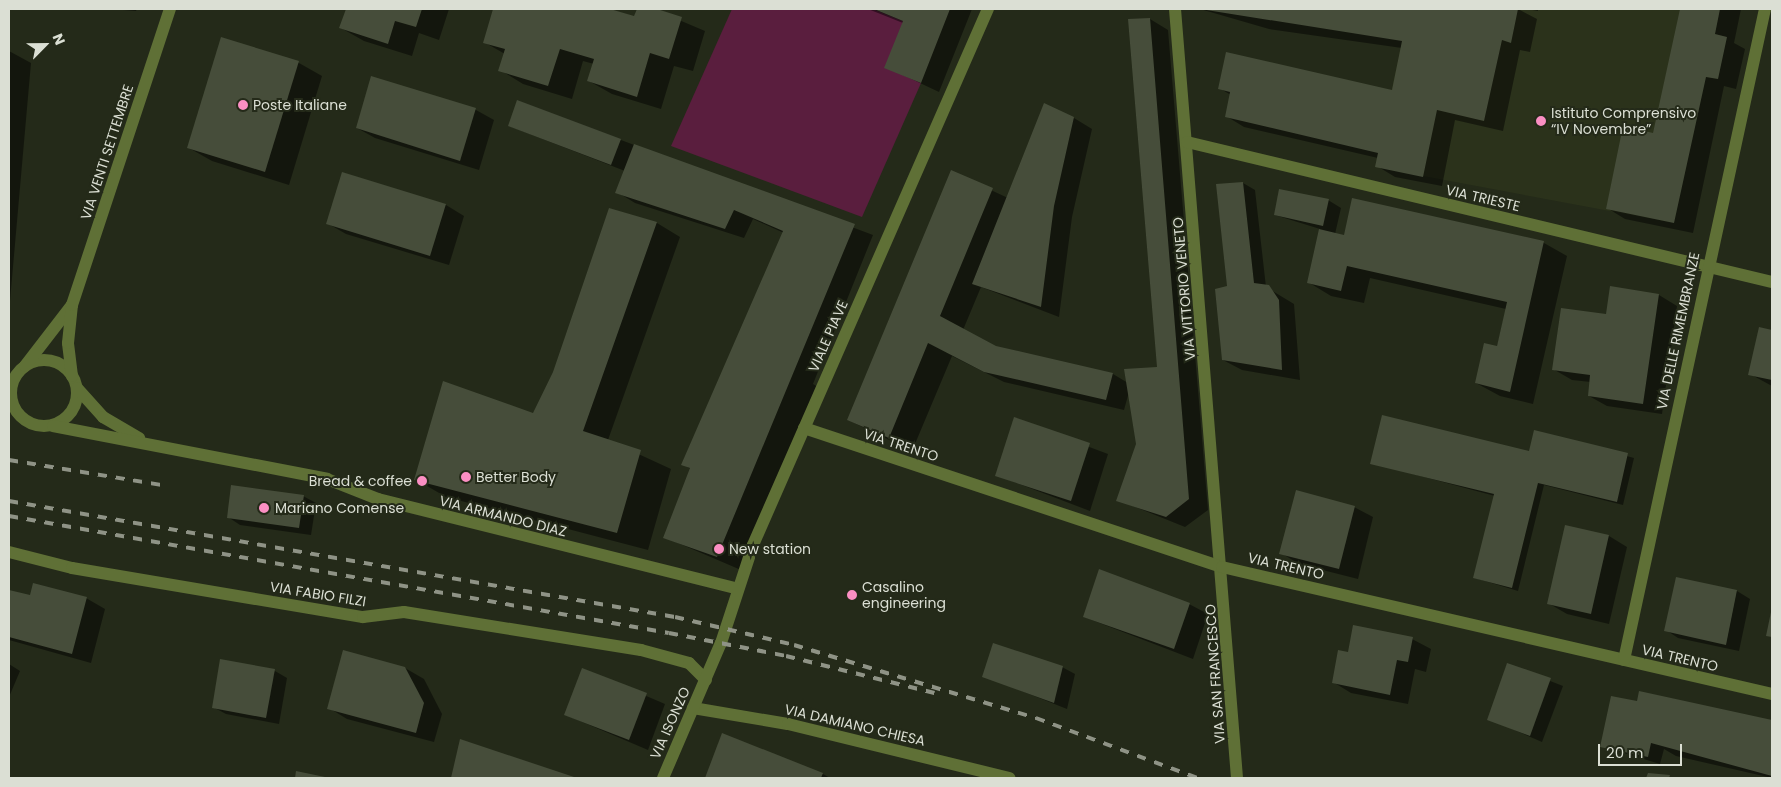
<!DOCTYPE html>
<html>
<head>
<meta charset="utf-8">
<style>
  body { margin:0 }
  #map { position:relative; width:1781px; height:787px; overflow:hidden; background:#242a19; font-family:Poppins,sans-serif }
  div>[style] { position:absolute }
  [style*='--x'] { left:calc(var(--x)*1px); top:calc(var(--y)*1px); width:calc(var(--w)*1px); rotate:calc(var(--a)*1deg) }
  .built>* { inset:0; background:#2b321b }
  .green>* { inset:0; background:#5a1e3e }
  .shadow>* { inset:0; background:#0007 }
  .building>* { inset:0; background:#464d3a }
  .minor>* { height:12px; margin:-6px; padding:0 6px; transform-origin:6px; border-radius:6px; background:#5f7036 }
  .minor>.ring { margin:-6px; padding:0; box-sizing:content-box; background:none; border:12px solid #5f7036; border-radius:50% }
  .rail>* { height:4px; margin-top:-2px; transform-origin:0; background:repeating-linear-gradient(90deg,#8f9386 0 9px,transparent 0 18px) }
  .dots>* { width:14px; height:14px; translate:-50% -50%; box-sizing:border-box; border:2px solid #242a19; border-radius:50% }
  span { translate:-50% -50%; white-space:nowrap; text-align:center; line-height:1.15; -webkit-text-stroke:4px #242a19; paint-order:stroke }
  .poi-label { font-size:14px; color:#dbdfd4 }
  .left { translate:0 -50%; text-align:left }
  .right { translate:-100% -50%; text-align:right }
  .street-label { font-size:14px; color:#dbdfd4 }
  .frame { position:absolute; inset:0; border:10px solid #dbdfd4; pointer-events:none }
  .north { position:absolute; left:20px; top:20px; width:50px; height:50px; -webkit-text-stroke:4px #242a19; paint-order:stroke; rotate:67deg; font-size:14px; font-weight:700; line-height:20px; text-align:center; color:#dbdfd4 }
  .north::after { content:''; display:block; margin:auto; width:18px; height:22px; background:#dbdfd4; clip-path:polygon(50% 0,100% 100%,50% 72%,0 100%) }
  .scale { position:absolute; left:1598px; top:744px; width:84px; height:22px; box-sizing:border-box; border:2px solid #dbdfd4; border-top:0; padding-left:6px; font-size:15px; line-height:18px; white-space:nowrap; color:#dbdfd4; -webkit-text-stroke:4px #242a19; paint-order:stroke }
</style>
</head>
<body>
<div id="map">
  <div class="built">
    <i style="clip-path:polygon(1409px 9px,1720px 9px,1715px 34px,1727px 37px,1718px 79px,1706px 77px,1674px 223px,1375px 167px)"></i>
  </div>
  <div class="green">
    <i style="clip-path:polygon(732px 9px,873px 9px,903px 21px,921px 83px,862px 217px,671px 146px)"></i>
  </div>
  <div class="shadow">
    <i style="clip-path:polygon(111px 9px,137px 9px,136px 11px)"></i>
    <i style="clip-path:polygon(347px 9px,449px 9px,439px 40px,419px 33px,412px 56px,364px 41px,341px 28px)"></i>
    <i style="clip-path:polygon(495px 9px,606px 9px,635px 18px,638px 9px,653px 9px,705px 31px,693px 71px,674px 66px,661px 109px,612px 94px,589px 81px,594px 64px,583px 61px,572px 99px,523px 84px,500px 70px,505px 54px,484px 42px)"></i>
    <i style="clip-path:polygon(868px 9px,972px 9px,939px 92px,886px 67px,903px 23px)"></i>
    <i style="clip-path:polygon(1200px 9px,1518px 9px,1537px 19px,1530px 52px,1520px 50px,1503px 131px,1455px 120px,1442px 186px,1395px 177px,1377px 166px,1378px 158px,1244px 127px,1226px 116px,1231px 95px,1219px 88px,1393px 91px,1402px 48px,1269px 29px)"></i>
    <i style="clip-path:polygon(1527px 9px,1538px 9px,1538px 11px)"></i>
    <i style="clip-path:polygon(1681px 9px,1741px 9px,1734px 43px,1745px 49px,1736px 89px,1724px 86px,1693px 233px,1625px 219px,1607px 208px,1654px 134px)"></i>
    <i style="clip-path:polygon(1150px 19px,1168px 30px,1208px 510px,1185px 527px,1118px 500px,1137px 444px,1129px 392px,1124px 410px,1004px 382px,952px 356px,912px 451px,848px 420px,952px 172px,1008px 198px,1074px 118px,1092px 129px,1072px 217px,1059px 317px,981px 287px,963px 330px,996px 347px,1113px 374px,1128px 383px,1159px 368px)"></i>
    <i style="clip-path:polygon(222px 39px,299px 63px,322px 76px,289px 185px,212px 161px,189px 148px)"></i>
    <i style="clip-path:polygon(9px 51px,31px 63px,9px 312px)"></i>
    <i style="clip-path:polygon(372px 78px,476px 110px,494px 120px,479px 170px,375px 138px,357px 128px)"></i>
    <i style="clip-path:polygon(509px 126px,621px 140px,873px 235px,813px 384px,818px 387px,741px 570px,664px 537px,691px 469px,682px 464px,784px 233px,753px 219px,744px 238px,635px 203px,617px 192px,625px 171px)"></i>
    <i style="clip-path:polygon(343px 173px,446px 205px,464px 216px,449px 265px,346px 234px,327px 223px)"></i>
    <i style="clip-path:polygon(1243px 183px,1255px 190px,1266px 287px,1294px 304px,1300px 380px,1242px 370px,1223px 360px)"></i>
    <i style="clip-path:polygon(1353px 199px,1544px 243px,1567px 256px,1533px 404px,1500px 396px,1476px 383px,1497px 347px,1506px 309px,1370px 278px,1364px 303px,1331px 296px,1308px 282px,1320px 229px,1275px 215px,1328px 200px,1341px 208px,1335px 234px,1345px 236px)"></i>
    <i style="clip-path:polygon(610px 209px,657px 223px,680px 237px,608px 440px,671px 469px,648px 550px,446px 497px,415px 479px,534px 414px,554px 372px)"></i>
    <i style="clip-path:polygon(1611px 288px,1659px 295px,1677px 306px,1662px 414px,1607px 406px,1589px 396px,1591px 382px,1572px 380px,1553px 369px,1607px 316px)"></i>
    <i style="clip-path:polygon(1760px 329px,1772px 331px,1772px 386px,1750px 374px)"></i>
    <i style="clip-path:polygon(1015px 419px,1108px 454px,1090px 511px,996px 475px)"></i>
    <i style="clip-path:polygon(1535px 431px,1634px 458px,1623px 505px,1544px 485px,1518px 591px,1475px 578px,1495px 496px,1372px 463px,1530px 452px)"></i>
    <i style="clip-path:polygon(303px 496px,316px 503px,311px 535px,240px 525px,228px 517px)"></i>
    <i style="clip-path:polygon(1354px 507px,1373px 517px,1358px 579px,1299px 564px,1281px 553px)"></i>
    <i style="clip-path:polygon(1566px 526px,1609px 536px,1627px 547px,1609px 624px,1567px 614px,1548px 603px)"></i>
    <i style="clip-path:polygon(1677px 578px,1737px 591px,1750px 599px,1739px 651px,1678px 638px,1666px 630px)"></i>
    <i style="clip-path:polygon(9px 591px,31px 597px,86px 598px,105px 609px,91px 663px,9px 640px)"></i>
    <i style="clip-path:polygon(1189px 604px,1208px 614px,1193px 659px,1084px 617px)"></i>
    <i style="clip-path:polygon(1412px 639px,1431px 649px,1426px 672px,1415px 669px,1408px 704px,1351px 693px,1333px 682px,1349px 654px)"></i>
    <i style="clip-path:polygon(9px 664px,20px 671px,9px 697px)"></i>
    <i style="clip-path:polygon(1507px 664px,1563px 686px,1542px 742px,1489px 719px)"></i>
    <i style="clip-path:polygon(1062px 667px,1075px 674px,1067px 709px,984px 676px)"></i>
    <i style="clip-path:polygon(405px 668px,424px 679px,442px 714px,434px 742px,347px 719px,329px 708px)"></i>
    <i style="clip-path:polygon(583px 669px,665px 704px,648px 750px,566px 715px)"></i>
    <i style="clip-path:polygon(275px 671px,287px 678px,279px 724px,226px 714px,213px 707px)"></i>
    <i style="clip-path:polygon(1661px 698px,1772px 722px,1772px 778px,1676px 756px,1664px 749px,1660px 764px,1601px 746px,1638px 703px)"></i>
    <i style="clip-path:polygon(722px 735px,823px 774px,830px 778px,706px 778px)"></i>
    <i style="clip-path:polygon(461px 740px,574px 778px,452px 778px)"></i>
  </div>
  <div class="building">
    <i style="clip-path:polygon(346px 9px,422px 9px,416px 27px,395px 21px,388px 44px,339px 28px)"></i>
    <i style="clip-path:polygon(493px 9px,610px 9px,634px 16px,637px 9px,657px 9px,682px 17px,669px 59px,650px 53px,637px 97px,587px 81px,594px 59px,560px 49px,548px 86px,498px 71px,505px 49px,483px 43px)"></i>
    <i style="clip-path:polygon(874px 9px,950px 9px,921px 83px,884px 68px,903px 21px)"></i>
    <i style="clip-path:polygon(1200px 9px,1518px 9px,1511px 43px,1502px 40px,1484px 121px,1437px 110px,1423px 177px,1375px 167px,1378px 153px,1225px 117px,1230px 92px,1218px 89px,1226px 52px,1392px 90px,1402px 41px)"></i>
    <i style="clip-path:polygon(1680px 9px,1720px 9px,1715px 34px,1727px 37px,1718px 79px,1706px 77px,1674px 223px,1606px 209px,1623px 126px,1653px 133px)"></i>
    <i style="clip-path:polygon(1150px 18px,1189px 499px,1166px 517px,1116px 501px,1136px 444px,1124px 369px,1157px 367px,1128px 19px)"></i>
    <i style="clip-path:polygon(221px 37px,299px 61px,265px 172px,187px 148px)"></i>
    <i style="clip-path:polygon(371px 76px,476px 108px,460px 161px,356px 128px)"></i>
    <i style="clip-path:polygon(517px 100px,621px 139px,611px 165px,508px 126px)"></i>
    <i style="clip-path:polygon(1044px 103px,1074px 117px,1054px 206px,1041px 307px,972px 284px)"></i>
    <i style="clip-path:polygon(634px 144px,855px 224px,717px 557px,663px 538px,690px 468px,681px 465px,783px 231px,734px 210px,725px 229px,615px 193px)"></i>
    <i style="clip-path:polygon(951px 170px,993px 188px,940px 316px,996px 346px,1113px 373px,1106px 400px,984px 372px,928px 343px,889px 438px,847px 420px)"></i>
    <i style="clip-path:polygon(342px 172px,446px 204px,430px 256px,326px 224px)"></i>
    <i style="clip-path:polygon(1243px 182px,1254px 283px,1269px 285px,1279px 300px,1282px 370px,1222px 360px,1215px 289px,1227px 286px,1216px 184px)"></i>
    <i style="clip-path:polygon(1279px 189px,1329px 199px,1323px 226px,1274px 215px)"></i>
    <i style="clip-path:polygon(1352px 198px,1544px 241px,1510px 392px,1475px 383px,1484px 343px,1497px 346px,1507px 302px,1347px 266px,1341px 291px,1307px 283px,1319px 229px,1344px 235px)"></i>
    <i style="clip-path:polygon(609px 208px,657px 222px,583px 431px,641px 450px,617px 533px,414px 480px,443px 381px,533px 413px,553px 372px)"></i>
    <i style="clip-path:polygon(1610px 286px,1659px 294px,1643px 404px,1588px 396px,1590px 375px,1552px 370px,1561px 308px,1606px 314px)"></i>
    <i style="clip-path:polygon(1759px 327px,1772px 330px,1772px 380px,1748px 375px)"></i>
    <i style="clip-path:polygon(1382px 415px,1529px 451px,1534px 430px,1628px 453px,1617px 502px,1538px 483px,1512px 588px,1473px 578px,1494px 494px,1370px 464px)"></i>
    <i style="clip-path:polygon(1014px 417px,1090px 443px,1071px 501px,995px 476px)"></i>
    <i style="clip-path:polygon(231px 485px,304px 495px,299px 528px,227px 518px)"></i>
    <i style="clip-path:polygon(1296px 490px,1355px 506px,1339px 569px,1279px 554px)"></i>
    <i style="clip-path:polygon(1565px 525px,1609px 535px,1591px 614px,1547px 604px)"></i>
    <i style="clip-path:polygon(1099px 569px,1190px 603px,1174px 649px,1083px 617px)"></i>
    <i style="clip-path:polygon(1676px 577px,1737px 590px,1726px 645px,1664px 631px)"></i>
    <i style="clip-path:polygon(33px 583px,87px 597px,72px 654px,9px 637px,9px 590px,30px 595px)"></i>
    <i style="clip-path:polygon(1771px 612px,1772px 612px,1772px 637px,1766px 636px)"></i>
    <i style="clip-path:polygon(1353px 625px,1413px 637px,1408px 662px,1397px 660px,1390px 695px,1332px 683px,1338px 650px,1348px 652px)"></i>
    <i style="clip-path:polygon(993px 643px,1063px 666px,1054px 703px,982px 677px)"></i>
    <i style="clip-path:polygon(343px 650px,405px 667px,424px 703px,416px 733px,327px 709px)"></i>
    <i style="clip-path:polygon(220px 659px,275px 669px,266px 718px,212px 708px)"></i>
    <i style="clip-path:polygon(1507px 663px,1551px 678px,1530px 736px,1487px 720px)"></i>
    <i style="clip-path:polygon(582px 668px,647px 693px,629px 740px,564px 715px)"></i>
    <i style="clip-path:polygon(1639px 691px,1772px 720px,1772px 776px,1651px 743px,1648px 757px,1600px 747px,1611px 696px,1637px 701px)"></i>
    <i style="clip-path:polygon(722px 733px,823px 773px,821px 778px,705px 778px)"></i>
    <i style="clip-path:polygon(460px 739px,577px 778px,451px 778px)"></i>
    <i style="clip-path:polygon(296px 771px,325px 777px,325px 778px,295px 778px)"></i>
    <i style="clip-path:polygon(1648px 773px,1670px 775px,1669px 778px,1646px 778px)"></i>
  </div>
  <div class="minor">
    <i style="--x:1175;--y:9;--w:771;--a:85.39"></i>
    <i style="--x:1187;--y:142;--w:602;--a:13.46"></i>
    <i class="ring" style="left:11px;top:360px;width:54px;height:54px"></i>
    <i style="--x:25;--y:366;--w:77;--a:-52.4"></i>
    <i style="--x:72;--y:376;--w:33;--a:-97"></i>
    <i style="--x:68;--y:343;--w:38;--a:-84"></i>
    <i style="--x:72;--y:305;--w:312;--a:-71.7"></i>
    <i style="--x:77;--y:388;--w:39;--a:48"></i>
    <i style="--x:103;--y:417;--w:42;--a:30.3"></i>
    <i style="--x:53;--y:426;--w:279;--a:10.9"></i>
    <i style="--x:327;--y:479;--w:55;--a:21.4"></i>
    <i style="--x:378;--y:499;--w:371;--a:14"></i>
    <i style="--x:804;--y:428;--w:441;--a:18.4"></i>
    <i style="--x:1222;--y:567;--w:564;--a:13"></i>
    <i style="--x:9;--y:552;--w:65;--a:14.3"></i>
    <i style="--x:72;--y:568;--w:295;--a:9.6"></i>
    <i style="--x:363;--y:617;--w:41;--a:-7"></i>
    <i style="--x:404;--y:612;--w:240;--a:9.1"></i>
    <i style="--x:641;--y:650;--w:50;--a:15.2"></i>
    <i style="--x:689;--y:663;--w:24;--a:45"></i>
    <i style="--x:1624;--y:660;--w:666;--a:-77.78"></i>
    <i style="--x:693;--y:708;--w:96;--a:9.6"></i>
    <i style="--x:788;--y:724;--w:228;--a:13.7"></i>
    <i style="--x:663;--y:778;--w:147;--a:-66.8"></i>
    <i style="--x:721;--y:643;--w:103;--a:-71.9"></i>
    <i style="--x:753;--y:545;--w:585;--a:-66.33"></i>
  </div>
  <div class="rail">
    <i style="--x:9;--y:460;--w:160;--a:9.3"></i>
    <i style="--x:9;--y:501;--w:676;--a:9.88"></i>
    <i style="--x:675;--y:617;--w:122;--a:13.2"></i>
    <i style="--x:794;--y:645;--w:253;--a:16.8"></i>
    <i style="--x:1036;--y:718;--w:172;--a:20.4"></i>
    <i style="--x:9;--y:516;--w:670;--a:10.05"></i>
    <i style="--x:669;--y:633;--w:119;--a:11.1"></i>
    <i style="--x:786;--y:656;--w:153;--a:14"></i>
  </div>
  <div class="dots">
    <i style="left:243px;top:105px;background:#fb8fc3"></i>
    <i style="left:1541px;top:121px;background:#fb8fc3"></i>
    <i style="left:466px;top:477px;background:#fb8fc3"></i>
    <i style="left:422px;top:481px;background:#fb8fc3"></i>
    <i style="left:264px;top:508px;background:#fb8fc3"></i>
    <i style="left:719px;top:549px;background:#fb8fc3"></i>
    <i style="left:852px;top:595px;background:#fb8fc3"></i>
  </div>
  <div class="poi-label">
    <span class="left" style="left:253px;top:105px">Poste Italiane</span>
    <span class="left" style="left:1551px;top:121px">Istituto Comprensivo<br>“IV Novembre”</span>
    <span class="left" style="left:476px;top:477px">Better Body</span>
    <span class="right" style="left:412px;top:481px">Bread &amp; coffee</span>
    <span class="left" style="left:275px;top:508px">Mariano Comense</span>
    <span class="left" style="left:729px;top:549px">New station</span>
    <span class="left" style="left:862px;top:595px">Casalino<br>engineering</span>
  </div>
  <div class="street-label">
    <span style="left:107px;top:152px;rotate:-72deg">VIA VENTI SETTEMBRE</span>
    <span style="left:1483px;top:198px;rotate:13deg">VIA TRIESTE</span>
    <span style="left:1184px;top:289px;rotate:-95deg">VIA VITTORIO VENETO</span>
    <span style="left:1678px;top:331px;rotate:-78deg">VIA DELLE RIMEMBRANZE</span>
    <span style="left:828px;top:336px;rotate:-66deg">VIALE PIAVE</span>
    <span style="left:901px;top:445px;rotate:18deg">VIA TRENTO</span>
    <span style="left:503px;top:516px;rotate:14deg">VIA ARMANDO DIAZ</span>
    <span style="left:1286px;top:566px;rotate:13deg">VIA TRENTO</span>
    <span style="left:318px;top:594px;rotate:9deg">VIA FABIO FILZI</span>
    <span style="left:1680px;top:658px;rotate:13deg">VIA TRENTO</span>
    <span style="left:1215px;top:674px;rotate:-94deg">VIA SAN FRANCESCO</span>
    <span style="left:670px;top:723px;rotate:-66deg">VIA ISONZO</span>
    <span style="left:855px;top:725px;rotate:13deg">VIA DAMIANO CHIESA</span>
  </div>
  <div class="frame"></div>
  <div class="north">N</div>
  <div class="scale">20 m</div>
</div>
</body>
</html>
